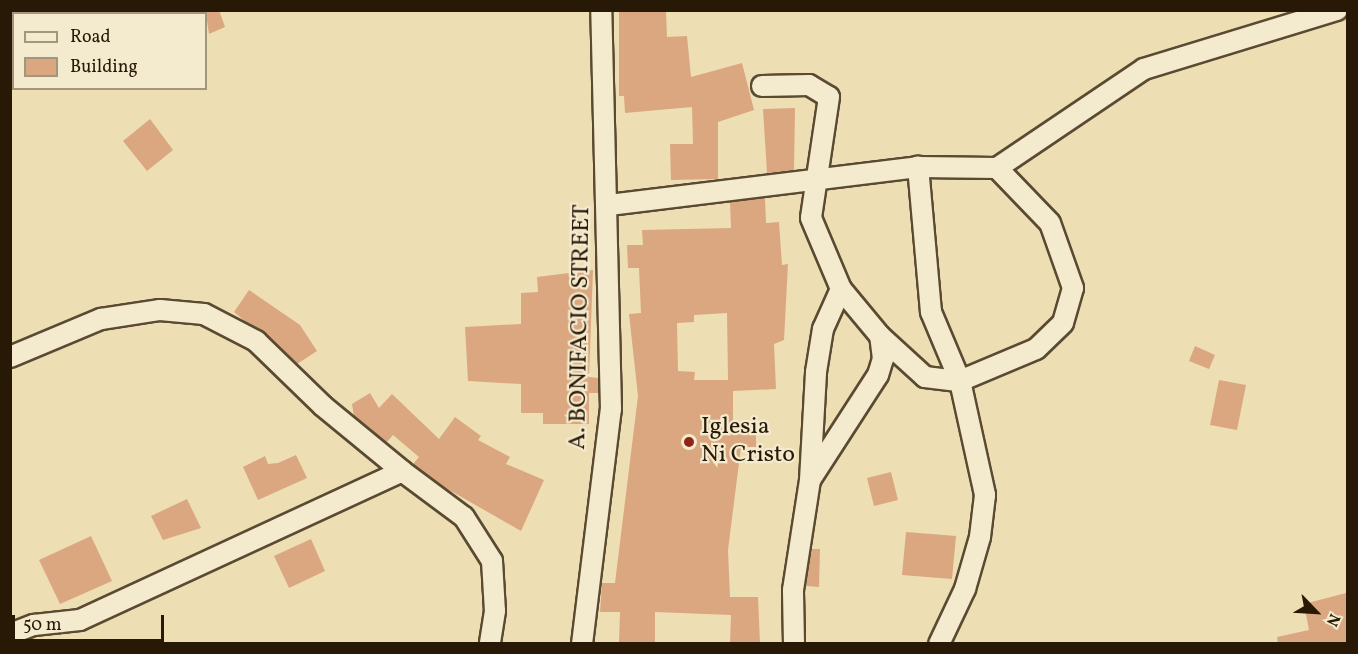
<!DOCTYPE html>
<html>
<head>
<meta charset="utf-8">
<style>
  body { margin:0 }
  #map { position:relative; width:1358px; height:654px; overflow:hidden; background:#eedeb4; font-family:Vollkorn,serif }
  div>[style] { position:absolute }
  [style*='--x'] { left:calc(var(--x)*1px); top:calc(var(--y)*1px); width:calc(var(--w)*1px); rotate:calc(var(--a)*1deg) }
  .building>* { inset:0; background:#daa780 }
  .roads { filter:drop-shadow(2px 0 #5a4a32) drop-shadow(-2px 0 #5a4a32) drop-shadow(0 2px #5a4a32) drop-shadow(0 -2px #5a4a32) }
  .minor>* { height:20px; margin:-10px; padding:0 10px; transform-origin:10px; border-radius:10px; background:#f4eace }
  .dots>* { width:16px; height:16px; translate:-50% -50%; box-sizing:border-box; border:3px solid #f4eace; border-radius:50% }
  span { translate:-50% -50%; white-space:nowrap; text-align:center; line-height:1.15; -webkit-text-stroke:4.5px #f4eace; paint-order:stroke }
  .street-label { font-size:24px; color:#281907 }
  .poi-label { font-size:24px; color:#281907 }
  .left { translate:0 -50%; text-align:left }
  .frame { position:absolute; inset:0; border:12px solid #281907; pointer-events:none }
  .legend { position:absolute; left:12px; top:12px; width:195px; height:78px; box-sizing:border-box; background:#f4eace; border:2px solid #a2967e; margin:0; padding:8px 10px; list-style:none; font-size:18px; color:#281907 }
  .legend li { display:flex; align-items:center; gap:12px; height:30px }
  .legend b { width:30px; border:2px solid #a2967e }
  .north { position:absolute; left:1286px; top:582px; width:60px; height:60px; -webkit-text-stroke:4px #f4eace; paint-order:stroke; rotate:115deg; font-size:16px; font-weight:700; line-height:24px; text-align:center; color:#281907 }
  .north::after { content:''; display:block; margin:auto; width:21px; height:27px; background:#281907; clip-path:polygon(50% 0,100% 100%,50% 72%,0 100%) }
  .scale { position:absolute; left:12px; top:615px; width:152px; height:27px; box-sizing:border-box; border:3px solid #281907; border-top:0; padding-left:8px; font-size:18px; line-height:21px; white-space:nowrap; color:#281907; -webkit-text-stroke:4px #f4eace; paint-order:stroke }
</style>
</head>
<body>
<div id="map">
  <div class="building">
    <i style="clip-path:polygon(200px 10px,219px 10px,225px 27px,209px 34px,206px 14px)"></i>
    <i style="clip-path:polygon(619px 10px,666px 10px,667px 37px,687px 36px,691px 77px,742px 63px,754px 110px,718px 122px,718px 179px,671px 180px,670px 144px,693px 144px,692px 107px,625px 113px,624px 96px,619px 96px)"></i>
    <i style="clip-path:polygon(795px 108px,794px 170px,767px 173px,763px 109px)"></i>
    <i style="clip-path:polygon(150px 119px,173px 150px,147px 171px,123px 141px)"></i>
    <i style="clip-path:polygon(evenodd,765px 198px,766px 223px,779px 222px,782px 265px,788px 264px,784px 340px,774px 344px,776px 389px,733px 391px,733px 422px,756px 422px,756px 447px,741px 447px,728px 550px,730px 597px,758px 597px,760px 644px,730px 644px,731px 615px,655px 612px,655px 643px,619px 642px,620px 612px,600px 612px,602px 583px,615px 583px,638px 396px,629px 314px,641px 313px,639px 268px,628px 268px,627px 245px,643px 245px,642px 230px,731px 228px,730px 202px,765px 198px,727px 313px,728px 380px,694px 380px,695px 372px,678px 371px,677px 323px,694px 322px,694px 315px,727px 313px)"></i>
    <i style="clip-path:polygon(593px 270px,589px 377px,598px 378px,599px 393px,589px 393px,589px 424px,543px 424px,543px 413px,521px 413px,521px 384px,468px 381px,465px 327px,521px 324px,521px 293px,538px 292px,537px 277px)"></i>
    <i style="clip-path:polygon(249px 290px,300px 325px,317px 351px,297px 364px,234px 312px)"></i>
    <i style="clip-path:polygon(1195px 346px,1215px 355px,1209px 369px,1189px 361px)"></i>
    <i style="clip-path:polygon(1219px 380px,1246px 385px,1237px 430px,1210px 425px)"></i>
    <i style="clip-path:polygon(370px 393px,379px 408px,392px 394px,439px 439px,455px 417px,481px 436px,478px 440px,510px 457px,506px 464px,544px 480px,521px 531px,444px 487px,413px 464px,419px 457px,393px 435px,386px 443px,354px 416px,352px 404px)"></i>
    <i style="clip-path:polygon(296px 455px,307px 478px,258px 500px,243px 467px,265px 456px,268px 464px,278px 463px)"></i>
    <i style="clip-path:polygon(891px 472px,898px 500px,874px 506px,867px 478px)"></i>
    <i style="clip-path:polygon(187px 499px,201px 528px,163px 540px,151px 516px)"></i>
    <i style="clip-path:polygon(906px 532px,956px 536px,952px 579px,902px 575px)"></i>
    <i style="clip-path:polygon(91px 536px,112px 581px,60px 604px,39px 560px)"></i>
    <i style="clip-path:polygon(311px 539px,325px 571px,289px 588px,274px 556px)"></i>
    <i style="clip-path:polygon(812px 549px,820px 549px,819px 587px,806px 586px)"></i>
    <i style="clip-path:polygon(1346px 593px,1347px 644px,1278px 644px,1277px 637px,1309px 630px,1304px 604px)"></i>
  </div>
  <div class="roads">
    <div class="minor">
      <i style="--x:762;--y:86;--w:47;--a:-1.2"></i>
      <i style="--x:809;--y:85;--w:23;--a:31"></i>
      <i style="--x:829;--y:97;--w:122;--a:98.5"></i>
      <i style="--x:811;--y:218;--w:77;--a:67.1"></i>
      <i style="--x:841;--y:289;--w:61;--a:50.3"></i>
      <i style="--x:880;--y:336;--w:61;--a:42.3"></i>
      <i style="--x:925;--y:377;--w:35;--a:7"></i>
      <i style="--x:960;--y:381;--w:75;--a:-112.8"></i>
      <i style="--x:931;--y:312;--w:146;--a:-95.1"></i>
      <i style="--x:997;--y:168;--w:177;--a:-34"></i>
      <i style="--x:1144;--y:69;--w:202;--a:-17"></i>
      <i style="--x:609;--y:205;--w:311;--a:-7"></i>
      <i style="--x:918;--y:167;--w:79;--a:0.7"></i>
      <i style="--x:997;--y:168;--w:76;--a:46.1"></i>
      <i style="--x:1050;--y:223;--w:69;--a:70.5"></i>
      <i style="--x:1073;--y:288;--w:36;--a:106"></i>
      <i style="--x:1063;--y:323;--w:37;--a:136"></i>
      <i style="--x:1036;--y:349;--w:82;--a:157.2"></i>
      <i style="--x:960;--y:381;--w:117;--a:77.6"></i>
      <i style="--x:985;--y:495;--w:42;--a:96.8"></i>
      <i style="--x:980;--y:537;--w:54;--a:106.1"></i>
      <i style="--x:965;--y:589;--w:61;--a:115.3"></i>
      <i style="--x:10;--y:357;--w:99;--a:-22.7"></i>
      <i style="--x:101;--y:319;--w:60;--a:-8.7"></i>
      <i style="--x:160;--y:310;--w:44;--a:5.2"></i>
      <i style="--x:204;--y:314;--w:59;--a:27.4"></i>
      <i style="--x:256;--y:341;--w:93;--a:44.1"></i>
      <i style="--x:323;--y:406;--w:102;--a:39.4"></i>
      <i style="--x:810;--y:480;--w:125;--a:-57.1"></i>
      <i style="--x:878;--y:375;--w:17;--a:-73"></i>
      <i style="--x:883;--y:359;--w:23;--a:-97"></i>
      <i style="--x:10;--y:634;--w:26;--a:-21"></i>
      <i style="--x:34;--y:625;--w:46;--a:-6.2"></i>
      <i style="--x:80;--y:620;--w:355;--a:-24.8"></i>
      <i style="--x:402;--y:471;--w:77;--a:36.6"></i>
      <i style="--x:464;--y:517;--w:52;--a:57.5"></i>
      <i style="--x:492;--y:561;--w:50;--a:86.6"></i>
      <i style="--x:495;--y:611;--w:33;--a:99"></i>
      <i style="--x:582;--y:644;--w:237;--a:-83"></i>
      <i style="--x:611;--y:409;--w:399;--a:-91.4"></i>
      <i style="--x:794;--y:644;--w:54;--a:-91.1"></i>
      <i style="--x:793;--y:590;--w:111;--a:-81.2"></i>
      <i style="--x:810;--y:480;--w:108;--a:-86.8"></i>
      <i style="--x:816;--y:372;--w:44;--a:-80.8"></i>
      <i style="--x:823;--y:329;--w:44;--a:-65.8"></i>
    </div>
  </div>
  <div class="dots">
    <i style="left:689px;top:442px;background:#8f2418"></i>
  </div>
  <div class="street-label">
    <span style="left:581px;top:327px;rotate:-89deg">A. BONIFACIO STREET</span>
  </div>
  <div class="poi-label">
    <span class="left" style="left:701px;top:442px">Iglesia<br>Ni Cristo</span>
  </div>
  <div class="frame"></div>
  <ul class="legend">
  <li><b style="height:8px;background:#f4eace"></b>Road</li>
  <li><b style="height:16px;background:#daa780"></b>Building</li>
  </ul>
  <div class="north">N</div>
  <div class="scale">50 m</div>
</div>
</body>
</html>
